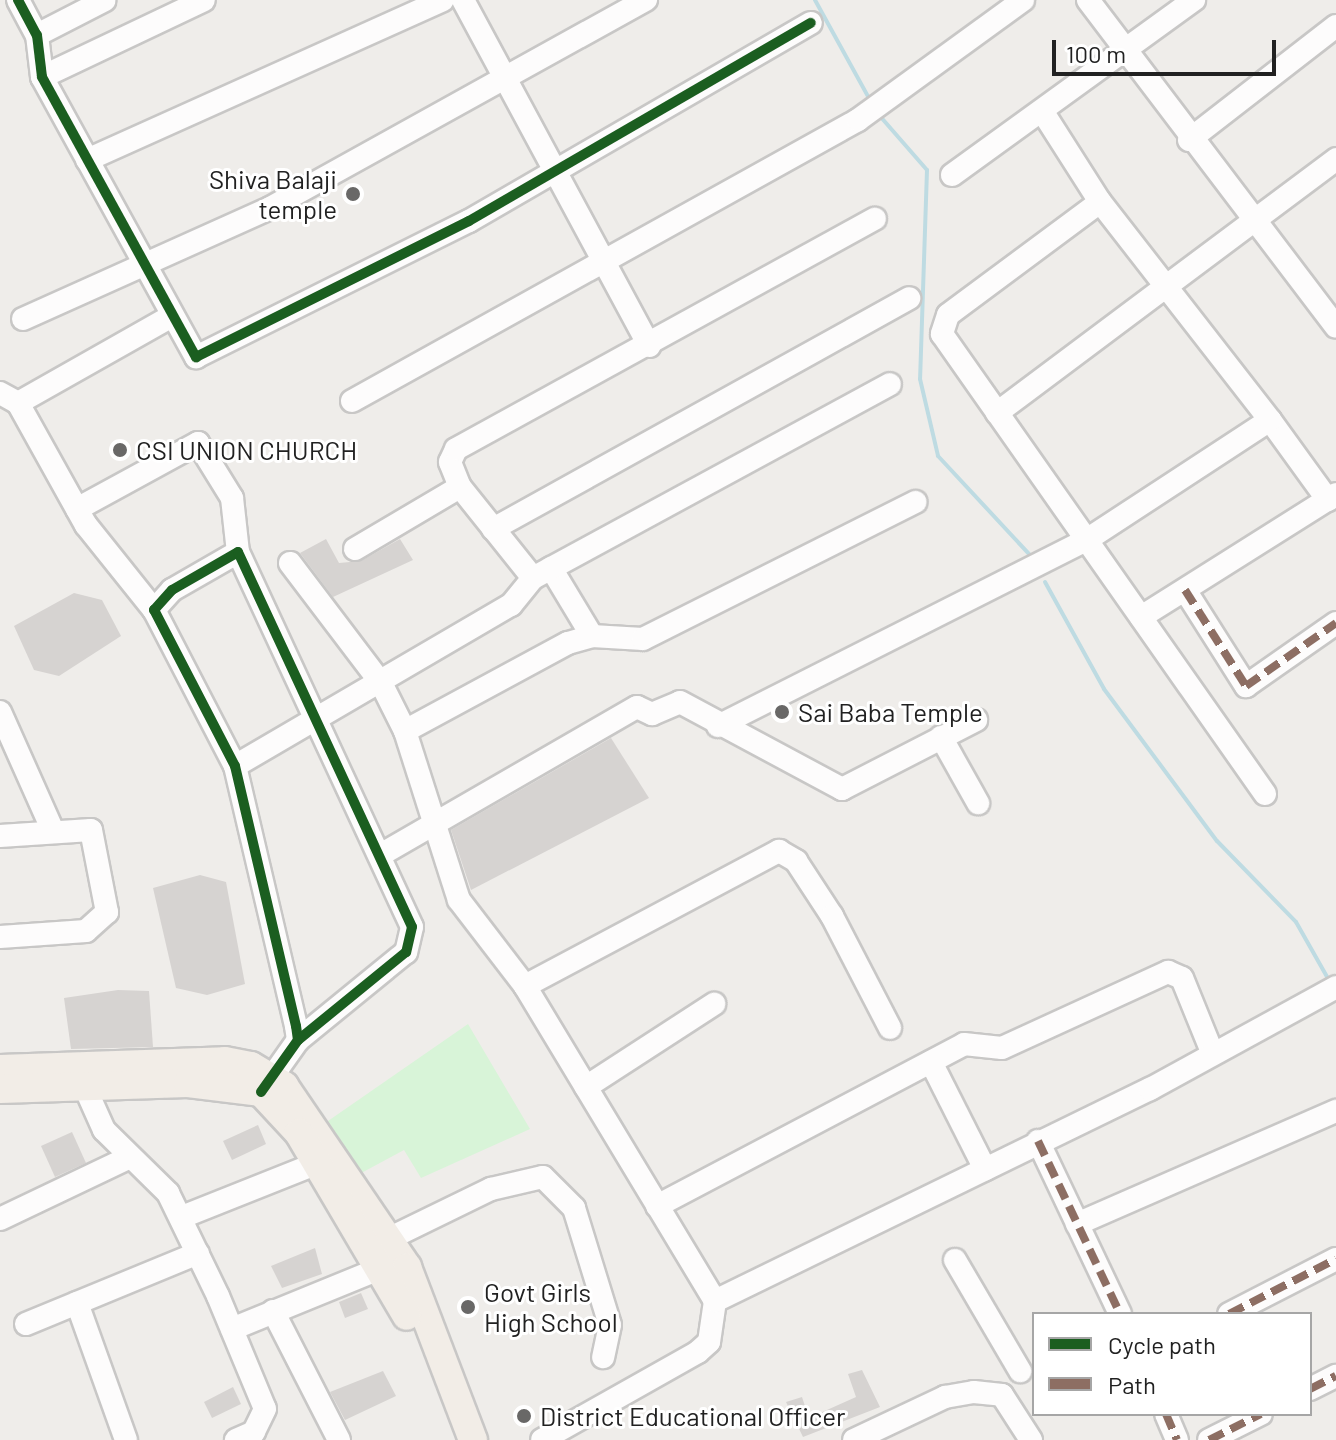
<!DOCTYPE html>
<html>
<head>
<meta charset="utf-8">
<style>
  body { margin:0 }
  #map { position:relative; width:1336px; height:1440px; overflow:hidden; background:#efedea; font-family:Barlow,sans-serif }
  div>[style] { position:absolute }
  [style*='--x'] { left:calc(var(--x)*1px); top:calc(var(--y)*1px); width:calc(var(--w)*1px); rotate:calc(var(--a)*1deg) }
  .park>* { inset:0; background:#d8f4d8 }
  .stream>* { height:4px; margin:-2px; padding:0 2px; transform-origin:2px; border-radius:2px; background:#bedbe2 }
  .building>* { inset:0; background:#d6d3d1 }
  .roads { filter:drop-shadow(2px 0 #c8c7c6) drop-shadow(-2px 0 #c8c7c6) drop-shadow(0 2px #c8c7c6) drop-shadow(0 -2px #c8c7c6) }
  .minor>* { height:22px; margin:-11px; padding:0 11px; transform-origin:11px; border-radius:11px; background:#fdfcfc }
  .major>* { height:28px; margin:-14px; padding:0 14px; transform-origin:14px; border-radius:14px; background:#f2ede7 }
  .quiet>* { height:8px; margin-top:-4px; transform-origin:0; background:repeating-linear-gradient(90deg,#8d6e63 0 16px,transparent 0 24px) }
  .cycleway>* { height:10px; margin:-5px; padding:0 5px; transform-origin:5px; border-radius:5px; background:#1b5e20 }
  .dots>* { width:22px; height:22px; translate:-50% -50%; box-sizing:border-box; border:4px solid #fff; border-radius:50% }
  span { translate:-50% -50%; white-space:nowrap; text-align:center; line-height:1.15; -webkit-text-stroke:6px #fff; paint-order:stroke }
  .poi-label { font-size:26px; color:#212121 }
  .right { translate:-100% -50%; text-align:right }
  .left { translate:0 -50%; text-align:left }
  .legend { position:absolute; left:1032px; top:1312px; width:280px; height:104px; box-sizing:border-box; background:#fff; border:2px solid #a6a6a6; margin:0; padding:10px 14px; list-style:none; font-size:24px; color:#212121 }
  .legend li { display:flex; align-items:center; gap:16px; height:40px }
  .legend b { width:40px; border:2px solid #a6a6a6 }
  .scale { position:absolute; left:1052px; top:40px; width:224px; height:36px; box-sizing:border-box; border:4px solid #212121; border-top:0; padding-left:10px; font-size:24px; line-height:28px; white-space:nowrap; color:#212121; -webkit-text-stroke:6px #fff; paint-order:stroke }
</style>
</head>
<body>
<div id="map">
  <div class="park">
    <i style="clip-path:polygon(468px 1024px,530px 1129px,421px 1178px,404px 1150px,352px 1178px,315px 1130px)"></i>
  </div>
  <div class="stream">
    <i style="--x:815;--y:0;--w:114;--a:61.2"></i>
    <i style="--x:879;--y:115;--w:73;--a:48.9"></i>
    <i style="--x:927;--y:170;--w:209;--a:91.9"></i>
    <i style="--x:920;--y:379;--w:79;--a:76.8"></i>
    <i style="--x:938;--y:456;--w:137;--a:47.1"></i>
    <i style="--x:1045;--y:582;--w:122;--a:61.1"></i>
    <i style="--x:1104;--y:689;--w:189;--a:53.4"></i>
    <i style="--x:1217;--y:841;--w:113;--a:45.7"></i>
    <i style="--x:1296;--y:922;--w:69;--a:60.5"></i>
  </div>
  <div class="building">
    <i style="clip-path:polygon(326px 539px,339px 563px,361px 561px,400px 539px,413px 560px,333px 597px,300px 553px)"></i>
    <i style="clip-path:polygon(74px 593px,102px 600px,121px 636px,59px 676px,34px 670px,14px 626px)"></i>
    <i style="clip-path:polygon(611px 738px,649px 798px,471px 890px,451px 830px)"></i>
    <i style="clip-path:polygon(200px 875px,226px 882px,245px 984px,207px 995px,176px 988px,153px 888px)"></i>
    <i style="clip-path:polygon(118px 990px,149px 991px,153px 1047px,71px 1049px,64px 998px)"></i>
    <i style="clip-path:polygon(258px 1125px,266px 1144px,232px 1160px,223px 1141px)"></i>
    <i style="clip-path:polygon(72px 1132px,86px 1163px,55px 1177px,41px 1146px)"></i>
    <i style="clip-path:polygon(315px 1248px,322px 1274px,282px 1288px,271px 1266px)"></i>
    <i style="clip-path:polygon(361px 1293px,368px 1309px,345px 1318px,339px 1302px)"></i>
    <i style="clip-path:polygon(862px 1370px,880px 1407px,803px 1437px,786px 1402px,802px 1397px,809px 1418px,856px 1397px,848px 1374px)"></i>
    <i style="clip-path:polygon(383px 1371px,396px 1396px,345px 1420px,330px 1392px)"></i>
    <i style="clip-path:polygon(233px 1387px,241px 1404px,212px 1418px,204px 1402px)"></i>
  </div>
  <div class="roads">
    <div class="minor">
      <i style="--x:18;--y:0;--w:40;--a:62"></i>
      <i style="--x:37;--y:35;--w:42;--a:83.2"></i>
      <i style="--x:42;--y:77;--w:320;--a:61.2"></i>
      <i style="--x:196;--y:357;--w:305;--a:-26.5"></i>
      <i style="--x:469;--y:221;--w:395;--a:-30.1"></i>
      <i style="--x:463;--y:0;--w:393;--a:61.7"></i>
      <i style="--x:1088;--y:0;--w:410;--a:52.8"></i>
      <i style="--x:37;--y:35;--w:76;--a:-27.2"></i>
      <i style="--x:42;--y:77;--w:179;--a:-25.4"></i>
      <i style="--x:1044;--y:114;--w:104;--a:57.5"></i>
      <i style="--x:1100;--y:202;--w:189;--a:143.4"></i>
      <i style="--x:948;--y:315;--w:20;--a:108"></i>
      <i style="--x:942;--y:334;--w:562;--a:54.92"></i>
      <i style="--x:1189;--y:140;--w:186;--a:-37.8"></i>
      <i style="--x:87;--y:160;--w:390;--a:-24.2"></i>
      <i style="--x:952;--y:175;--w:299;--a:-35.9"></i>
      <i style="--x:23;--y:319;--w:271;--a:-24.2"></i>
      <i style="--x:270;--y:208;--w:430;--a:-29"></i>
      <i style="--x:0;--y:393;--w:21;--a:29"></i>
      <i style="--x:18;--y:403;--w:140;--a:60.9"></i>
      <i style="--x:86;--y:525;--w:109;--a:51.3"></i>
      <i style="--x:352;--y:401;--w:579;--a:-29.04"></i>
      <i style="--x:858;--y:120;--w:204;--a:-36"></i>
      <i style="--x:18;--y:403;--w:177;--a:-29.5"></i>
      <i style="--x:997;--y:413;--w:424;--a:-36.8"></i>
      <i style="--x:1270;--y:420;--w:99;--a:54.1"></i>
      <i style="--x:77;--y:509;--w:138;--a:-28.6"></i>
      <i style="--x:198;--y:443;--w:65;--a:58.3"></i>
      <i style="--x:232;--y:498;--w:54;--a:83.7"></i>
      <i style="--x:493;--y:529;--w:476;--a:-29"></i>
      <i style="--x:355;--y:549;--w:122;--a:-30.6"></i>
      <i style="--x:290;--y:563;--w:151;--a:52.8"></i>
      <i style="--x:381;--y:683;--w:54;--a:63.4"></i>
      <i style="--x:405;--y:731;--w:177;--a:72.3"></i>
      <i style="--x:459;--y:900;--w:108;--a:52.5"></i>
      <i style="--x:525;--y:986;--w:368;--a:58.9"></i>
      <i style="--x:715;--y:1301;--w:41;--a:98.3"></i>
      <i style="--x:709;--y:1342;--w:15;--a:138"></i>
      <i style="--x:698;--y:1352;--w:179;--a:150.6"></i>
      <i style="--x:551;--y:568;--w:79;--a:58.9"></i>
      <i style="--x:533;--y:578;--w:406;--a:-28.5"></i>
      <i style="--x:1185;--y:590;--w:114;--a:57.6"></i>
      <i style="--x:1246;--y:686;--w:110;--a:-35"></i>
      <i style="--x:1141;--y:617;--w:231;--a:-32.2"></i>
      <i style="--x:0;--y:712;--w:130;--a:66"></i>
      <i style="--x:718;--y:726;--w:411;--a:-26.8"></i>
      <i style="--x:1085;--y:541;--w:221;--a:-33.2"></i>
      <i style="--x:1270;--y:420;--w:276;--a:-127.9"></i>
      <i style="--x:405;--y:731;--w:185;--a:-28.4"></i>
      <i style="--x:568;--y:643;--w:25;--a:-16"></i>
      <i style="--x:592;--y:636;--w:51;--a:3.4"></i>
      <i style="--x:643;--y:639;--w:305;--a:-26.7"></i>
      <i style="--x:941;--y:737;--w:76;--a:60.7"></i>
      <i style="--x:235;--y:766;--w:320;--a:-30.3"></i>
      <i style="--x:511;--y:605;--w:35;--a:-51"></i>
      <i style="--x:533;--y:578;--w:117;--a:-128.7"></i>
      <i style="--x:460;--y:487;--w:27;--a:-112"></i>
      <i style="--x:450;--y:462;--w:14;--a:-65"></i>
      <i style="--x:456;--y:449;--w:478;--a:-28.8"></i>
      <i style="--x:0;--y:836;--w:91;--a:-3.8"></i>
      <i style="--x:91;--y:830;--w:84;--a:79"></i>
      <i style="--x:107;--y:912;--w:28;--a:138"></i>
      <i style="--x:86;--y:931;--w:86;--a:176"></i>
      <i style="--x:382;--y:854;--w:294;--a:-30"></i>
      <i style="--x:637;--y:707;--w:17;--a:25"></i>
      <i style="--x:652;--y:714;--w:30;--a:-23"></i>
      <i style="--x:680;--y:702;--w:184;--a:28.2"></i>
      <i style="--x:842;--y:789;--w:151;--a:-27.2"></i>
      <i style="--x:525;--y:986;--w:288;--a:-28"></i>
      <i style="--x:779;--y:851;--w:20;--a:30"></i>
      <i style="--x:796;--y:861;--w:66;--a:56.8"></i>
      <i style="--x:832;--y:916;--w:126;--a:62.6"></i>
      <i style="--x:931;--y:1062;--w:120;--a:63.2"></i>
      <i style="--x:79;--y:1074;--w:61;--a:65.9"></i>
      <i style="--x:104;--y:1130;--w:90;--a:44.5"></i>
      <i style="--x:168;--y:1193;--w:114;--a:64.1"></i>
      <i style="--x:218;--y:1296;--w:122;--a:67.4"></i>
      <i style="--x:265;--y:1409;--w:25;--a:116"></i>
      <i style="--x:254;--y:1432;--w:20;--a:156"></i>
      <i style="--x:586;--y:1087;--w:153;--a:-33"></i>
      <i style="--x:262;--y:1091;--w:62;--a:-54.8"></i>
      <i style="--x:298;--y:1040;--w:14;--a:-98"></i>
      <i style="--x:296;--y:1026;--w:267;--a:-103.2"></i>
      <i style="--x:235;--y:766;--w:176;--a:-117.4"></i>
      <i style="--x:154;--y:610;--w:27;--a:-48"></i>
      <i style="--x:172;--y:590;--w:76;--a:-29.9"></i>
      <i style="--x:238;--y:552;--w:413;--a:65.1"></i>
      <i style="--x:412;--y:927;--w:26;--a:103"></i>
      <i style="--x:406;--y:952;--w:139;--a:140.8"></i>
      <i style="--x:1038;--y:1141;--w:191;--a:64.6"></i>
      <i style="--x:657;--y:1206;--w:347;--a:-27.8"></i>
      <i style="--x:964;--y:1044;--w:38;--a:6"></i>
      <i style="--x:1002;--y:1048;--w:183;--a:-24.6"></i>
      <i style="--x:1168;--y:972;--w:15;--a:23"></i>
      <i style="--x:1182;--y:978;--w:80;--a:67.9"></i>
      <i style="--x:182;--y:1217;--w:146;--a:-21.7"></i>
      <i style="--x:0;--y:1219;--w:140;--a:-25.5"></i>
      <i style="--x:1077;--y:1224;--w:283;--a:-23.6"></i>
      <i style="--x:376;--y:1245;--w:128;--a:-26"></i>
      <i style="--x:491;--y:1189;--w:53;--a:-13"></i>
      <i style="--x:543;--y:1177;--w:44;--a:45"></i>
      <i style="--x:574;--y:1208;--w:122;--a:72.9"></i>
      <i style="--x:610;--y:1325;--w:33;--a:102"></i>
      <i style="--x:955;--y:1260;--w:129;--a:59.6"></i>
      <i style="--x:715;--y:1301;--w:484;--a:-26"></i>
      <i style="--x:1150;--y:1089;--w:212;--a:-28.7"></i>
      <i style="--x:77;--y:1303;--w:145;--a:70.3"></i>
      <i style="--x:273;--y:1311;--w:145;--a:62.9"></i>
      <i style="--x:1229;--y:1314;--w:120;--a:-27.2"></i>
      <i style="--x:26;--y:1324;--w:186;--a:-22.4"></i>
      <i style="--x:232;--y:1329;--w:164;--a:-22.2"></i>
      <i style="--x:1310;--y:1389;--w:29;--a:-27"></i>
      <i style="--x:1166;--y:1414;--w:28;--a:67"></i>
      <i style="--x:854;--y:1440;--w:101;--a:-25.3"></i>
      <i style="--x:945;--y:1397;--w:29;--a:-10"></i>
      <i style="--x:974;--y:1392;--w:28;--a:6"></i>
      <i style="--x:1002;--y:1395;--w:54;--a:57.2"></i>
      <i style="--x:1209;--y:1440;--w:58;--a:-26.6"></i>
    </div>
    <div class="major">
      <i style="--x:0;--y:1069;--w:225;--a:-2"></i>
      <i style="--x:225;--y:1061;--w:26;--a:11"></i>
      <i style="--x:251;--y:1066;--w:39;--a:31"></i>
      <i style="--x:284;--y:1086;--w:219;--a:55.8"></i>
      <i style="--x:407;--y:1267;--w:185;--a:69.1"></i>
      <i style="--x:0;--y:1089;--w:188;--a:-1.8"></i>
      <i style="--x:188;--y:1083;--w:74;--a:7"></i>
      <i style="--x:261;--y:1092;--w:56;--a:47.2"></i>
      <i style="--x:299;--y:1133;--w:212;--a:59.5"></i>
    </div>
  </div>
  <div class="quiet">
    <i style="--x:1185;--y:590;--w:114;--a:57.6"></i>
    <i style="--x:1246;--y:686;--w:110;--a:-35"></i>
    <i style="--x:1038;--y:1141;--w:191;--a:64.6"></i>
    <i style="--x:1229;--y:1314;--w:120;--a:-27.2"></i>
    <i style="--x:1310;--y:1389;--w:29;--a:-27"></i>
    <i style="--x:1166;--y:1414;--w:28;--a:67"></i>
    <i style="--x:1209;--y:1440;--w:58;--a:-26.6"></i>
  </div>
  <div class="cycleway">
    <i style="--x:18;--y:0;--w:40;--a:62"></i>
    <i style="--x:37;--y:35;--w:42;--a:83.2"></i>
    <i style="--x:42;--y:77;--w:320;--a:61.2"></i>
    <i style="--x:196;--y:357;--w:305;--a:-26.5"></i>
    <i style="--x:469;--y:221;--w:395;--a:-30.1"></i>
    <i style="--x:261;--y:1092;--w:64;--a:-54.6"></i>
    <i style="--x:298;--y:1040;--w:14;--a:-98"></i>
    <i style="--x:296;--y:1026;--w:267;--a:-103.2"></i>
    <i style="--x:235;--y:766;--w:176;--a:-117.4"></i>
    <i style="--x:154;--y:610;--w:27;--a:-48"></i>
    <i style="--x:172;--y:590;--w:76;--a:-29.9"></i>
    <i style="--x:238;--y:552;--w:413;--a:65.1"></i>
    <i style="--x:412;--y:927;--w:26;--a:103"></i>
    <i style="--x:406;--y:952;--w:139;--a:140.8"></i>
  </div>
  <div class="dots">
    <i style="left:353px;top:194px;background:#696867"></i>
    <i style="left:120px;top:450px;background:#696867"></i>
    <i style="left:782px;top:712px;background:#696867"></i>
    <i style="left:468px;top:1307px;background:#696867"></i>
    <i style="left:524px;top:1416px;background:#696867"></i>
  </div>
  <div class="poi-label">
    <span class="right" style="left:337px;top:194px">Shiva Balaji<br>temple</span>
    <span class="left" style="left:136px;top:450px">CSI UNION CHURCH</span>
    <span class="left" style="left:798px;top:712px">Sai Baba Temple</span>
    <span class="left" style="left:484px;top:1307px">Govt Girls<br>High School</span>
    <span class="left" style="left:540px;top:1416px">District Educational Officer</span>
  </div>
  <ul class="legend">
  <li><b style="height:10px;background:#1b5e20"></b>Cycle path</li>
  <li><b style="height:10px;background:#8d6e63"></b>Path</li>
  </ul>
  <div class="scale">100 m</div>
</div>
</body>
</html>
